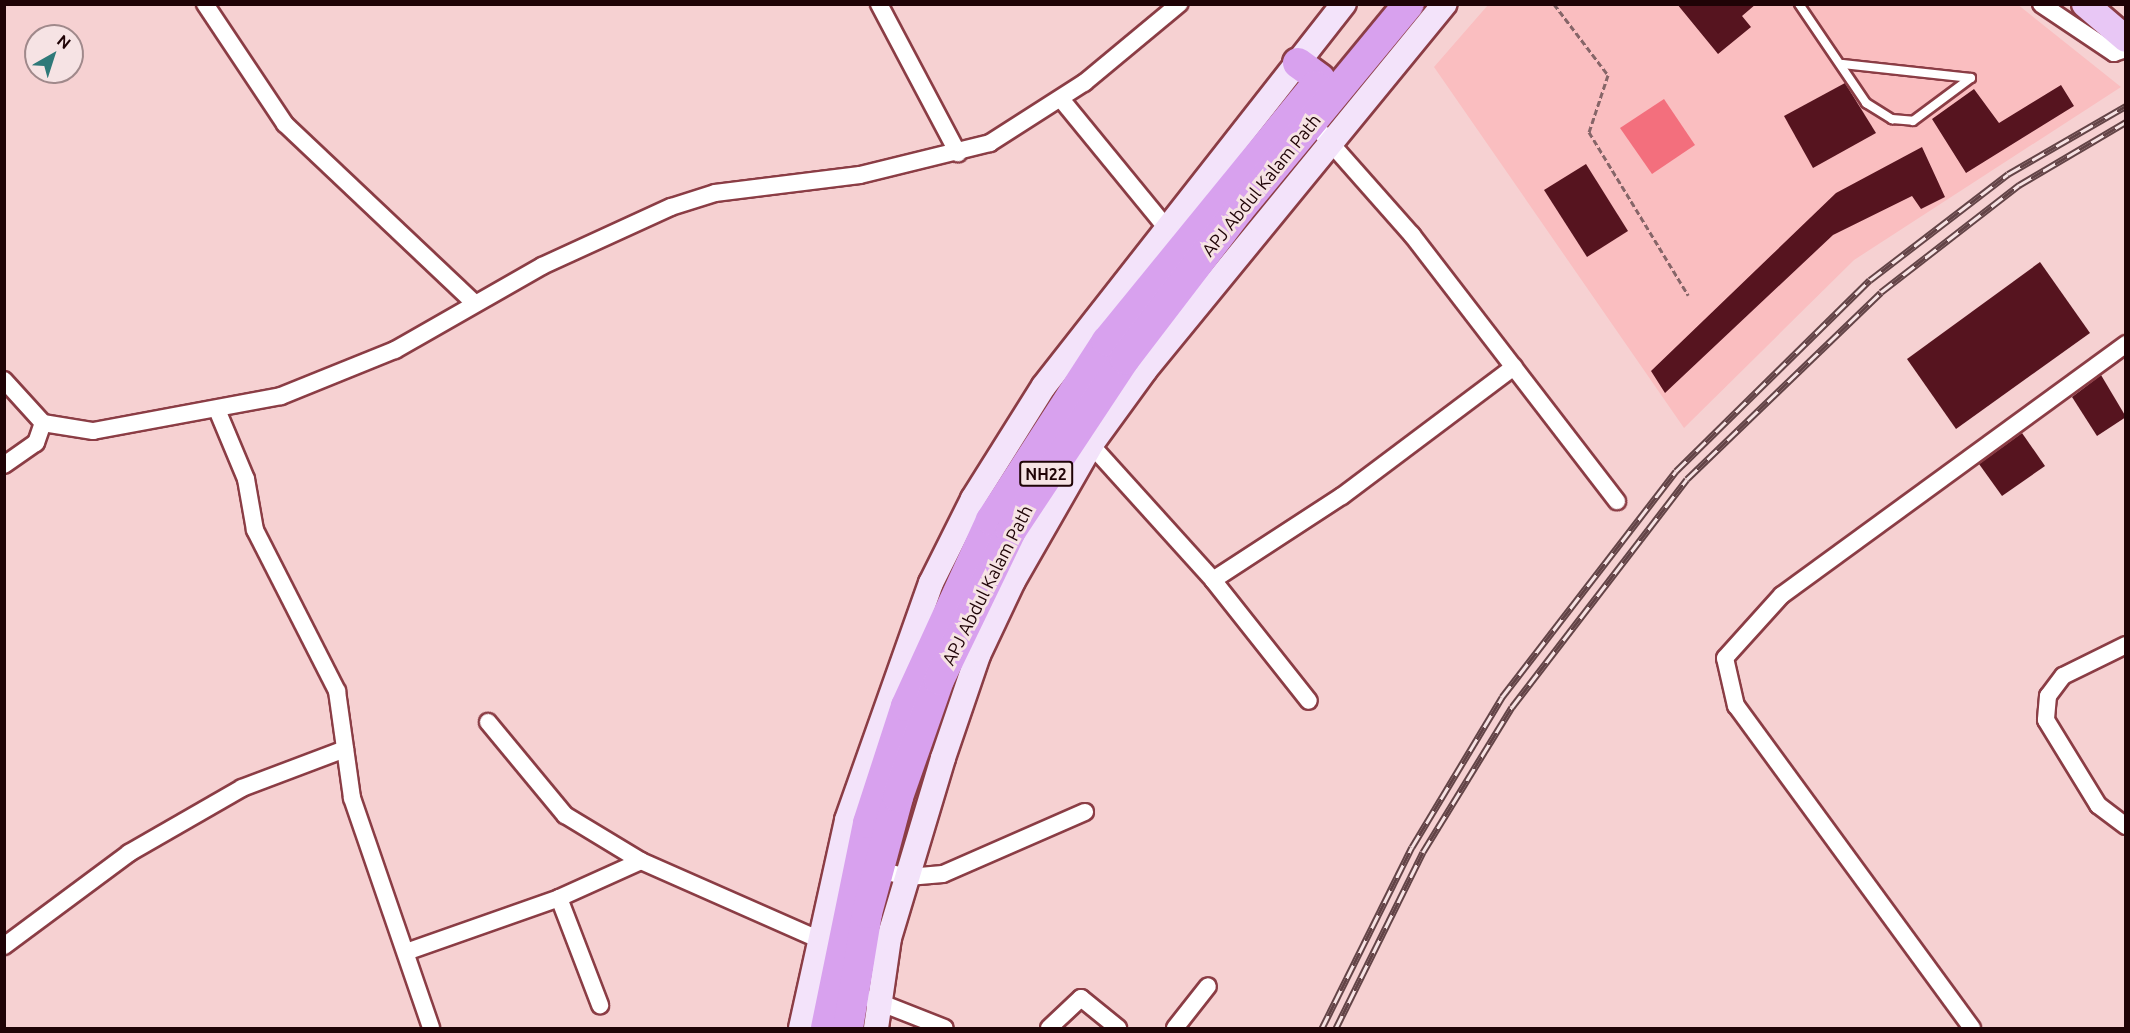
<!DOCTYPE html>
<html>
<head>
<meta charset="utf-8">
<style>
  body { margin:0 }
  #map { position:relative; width:2130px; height:1033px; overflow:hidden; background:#f6d1d2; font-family:Ubuntu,sans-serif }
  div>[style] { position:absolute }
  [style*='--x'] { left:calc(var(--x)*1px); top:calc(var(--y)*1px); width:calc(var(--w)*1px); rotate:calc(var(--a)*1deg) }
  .built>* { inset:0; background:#fabec0 }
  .water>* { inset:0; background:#f36f7d }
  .building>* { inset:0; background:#56141f }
  .path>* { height:3px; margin-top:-1.5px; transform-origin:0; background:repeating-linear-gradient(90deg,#866568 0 6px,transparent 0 9px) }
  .roads { filter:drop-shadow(2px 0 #8b3d45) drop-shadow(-2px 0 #8b3d45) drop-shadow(0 2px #8b3d45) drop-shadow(0 -2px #8b3d45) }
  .lane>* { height:8px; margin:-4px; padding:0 4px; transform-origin:4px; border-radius:4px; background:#fff }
  .street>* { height:16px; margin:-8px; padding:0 8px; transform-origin:8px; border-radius:8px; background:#fff }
  .secondary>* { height:24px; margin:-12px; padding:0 12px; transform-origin:12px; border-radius:12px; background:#f3e3fa }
  .primary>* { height:26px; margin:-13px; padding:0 13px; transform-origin:13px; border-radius:13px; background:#e8c7f5 }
  .highway>* { height:30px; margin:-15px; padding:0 15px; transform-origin:15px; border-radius:15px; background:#d8a1ee }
  .rail>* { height:7px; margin-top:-3.5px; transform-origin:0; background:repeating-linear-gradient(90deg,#f6e3e4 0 14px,#634447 0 28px); box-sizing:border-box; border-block:2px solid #634447 }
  span { translate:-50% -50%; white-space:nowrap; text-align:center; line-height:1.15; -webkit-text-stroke:6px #f6e3e4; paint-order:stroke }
  .shield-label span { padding:2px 4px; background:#f6e3e4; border:2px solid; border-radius:4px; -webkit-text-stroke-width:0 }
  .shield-label { font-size:16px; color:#1f0306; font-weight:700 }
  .street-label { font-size:18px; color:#1f0306 }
  .frame { position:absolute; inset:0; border:6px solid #1f0306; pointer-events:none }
  .north { position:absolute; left:24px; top:24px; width:60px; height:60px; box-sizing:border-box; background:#f6e3e4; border:2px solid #a0898b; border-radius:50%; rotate:39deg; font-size:16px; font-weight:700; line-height:24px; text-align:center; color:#1f0306 }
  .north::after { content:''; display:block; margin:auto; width:21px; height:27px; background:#2f7979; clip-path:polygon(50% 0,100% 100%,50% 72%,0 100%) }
</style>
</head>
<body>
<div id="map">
  <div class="built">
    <i style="clip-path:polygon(2017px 4px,2121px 87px,1854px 260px,1684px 428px,1434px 67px,1488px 5px)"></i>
  </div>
  <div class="water">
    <i style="clip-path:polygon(1664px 99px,1695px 145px,1652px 174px,1620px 128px)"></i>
  </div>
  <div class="building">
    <i style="clip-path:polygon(1677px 4px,1756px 4px,1742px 16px,1751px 27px,1718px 54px)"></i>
    <i style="clip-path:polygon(1845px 83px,1876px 133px,1813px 168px,1784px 116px)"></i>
    <i style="clip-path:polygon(2061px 85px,2074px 106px,1966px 173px,1932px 119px,1974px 89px,1999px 123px)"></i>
    <i style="clip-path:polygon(1922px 147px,1945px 197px,1921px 209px,1912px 196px,1833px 235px,1665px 393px,1651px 371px,1836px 193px)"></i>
    <i style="clip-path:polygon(1586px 164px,1628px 231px,1587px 257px,1544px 190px)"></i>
    <i style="clip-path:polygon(2040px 262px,2090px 333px,1956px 429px,1907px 359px)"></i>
    <i style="clip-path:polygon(2101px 375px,2126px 417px,2097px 436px,2072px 397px)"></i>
    <i style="clip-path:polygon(2022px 433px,2045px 466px,2002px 496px,1979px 464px)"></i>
  </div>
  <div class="path">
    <i style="--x:1554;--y:4;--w:89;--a:52.7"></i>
    <i style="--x:1608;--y:75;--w:60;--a:108.4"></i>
    <i style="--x:1589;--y:132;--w:191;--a:58.7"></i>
  </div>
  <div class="roads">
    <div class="lane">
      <i style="--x:1799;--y:4;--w:120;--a:55.9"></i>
      <i style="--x:1866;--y:103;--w:31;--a:32"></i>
      <i style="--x:1892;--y:119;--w:21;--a:5"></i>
      <i style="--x:1913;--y:121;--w:72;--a:-36.6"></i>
      <i style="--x:1971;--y:78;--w:129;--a:-173.8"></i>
    </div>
    <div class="street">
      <i style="--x:205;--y:4;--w:144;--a:56.3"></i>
      <i style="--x:285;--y:124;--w:260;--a:43.4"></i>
      <i style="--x:879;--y:4;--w:169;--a:62.1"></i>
      <i style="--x:2041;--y:4;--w:88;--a:33.9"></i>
      <i style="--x:2114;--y:53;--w:13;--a:-18"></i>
      <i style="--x:1061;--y:99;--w:164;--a:50.7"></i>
      <i style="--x:1312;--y:122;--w:151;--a:48.5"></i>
      <i style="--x:1412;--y:235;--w:336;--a:52.4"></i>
      <i style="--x:4;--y:380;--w:58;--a:47.8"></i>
      <i style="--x:43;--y:423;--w:51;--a:9.1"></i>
      <i style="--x:93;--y:431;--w:191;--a:-10.5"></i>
      <i style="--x:281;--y:396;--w:123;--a:-22"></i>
      <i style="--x:395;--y:350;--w:169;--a:-29.7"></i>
      <i style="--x:542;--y:266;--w:142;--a:-24.6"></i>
      <i style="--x:671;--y:207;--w:46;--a:-17.7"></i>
      <i style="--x:715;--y:193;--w:146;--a:-7.1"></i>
      <i style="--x:860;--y:175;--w:134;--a:-13.8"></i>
      <i style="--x:990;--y:143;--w:112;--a:-32.6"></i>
      <i style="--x:1084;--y:83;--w:124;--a:-39.7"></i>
      <i style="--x:218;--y:412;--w:73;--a:67.3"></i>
      <i style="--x:246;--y:479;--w:52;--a:80"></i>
      <i style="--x:255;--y:530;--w:181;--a:63"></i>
      <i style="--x:337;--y:691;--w:108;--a:82"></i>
      <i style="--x:352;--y:798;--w:243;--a:71"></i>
      <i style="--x:1084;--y:437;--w:193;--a:47.9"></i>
      <i style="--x:1213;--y:580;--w:154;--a:51.6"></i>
      <i style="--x:4;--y:465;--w:39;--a:-35"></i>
      <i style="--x:36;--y:443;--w:21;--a:-71"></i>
      <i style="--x:1213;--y:580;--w:154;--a:-33.1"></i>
      <i style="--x:1342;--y:496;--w:215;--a:-36.9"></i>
      <i style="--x:2126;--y:645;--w:70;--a:153.8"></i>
      <i style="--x:2063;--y:676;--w:25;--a:127"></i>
      <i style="--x:2048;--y:696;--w:24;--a:95"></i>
      <i style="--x:2046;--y:720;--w:100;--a:58.5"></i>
      <i style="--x:2098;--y:805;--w:35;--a:37"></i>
      <i style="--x:488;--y:722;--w:121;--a:50.4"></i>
      <i style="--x:565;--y:815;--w:89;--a:31.2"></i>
      <i style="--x:878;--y:870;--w:31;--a:13"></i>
      <i style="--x:908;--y:877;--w:35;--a:-5"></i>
      <i style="--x:943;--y:874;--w:155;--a:-23.6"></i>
      <i style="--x:559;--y:898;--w:115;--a:69"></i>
      <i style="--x:4;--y:946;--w:156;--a:-36.6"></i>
      <i style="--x:129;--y:853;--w:130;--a:-29.9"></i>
      <i style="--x:242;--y:788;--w:110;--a:-20.7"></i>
      <i style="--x:406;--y:952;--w:162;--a:-19.4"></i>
      <i style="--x:559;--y:898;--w:90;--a:-24.3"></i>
      <i style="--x:641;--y:861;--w:206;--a:23.8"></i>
      <i style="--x:871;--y:999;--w:79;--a:21.4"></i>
      <i style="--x:1049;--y:1028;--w:44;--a:-43.2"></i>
      <i style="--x:1081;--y:998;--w:48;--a:39"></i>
      <i style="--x:1175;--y:1028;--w:53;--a:-51.8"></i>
      <i style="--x:1972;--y:1028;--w:399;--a:-126.2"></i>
      <i style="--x:1736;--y:706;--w:49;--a:-102.9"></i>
      <i style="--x:1725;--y:658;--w:85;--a:-47.9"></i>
      <i style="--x:1782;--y:595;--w:426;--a:-36.1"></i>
    </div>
    <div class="secondary">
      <i style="--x:801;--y:1028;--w:213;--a:-77.5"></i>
      <i style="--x:847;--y:820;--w:251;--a:-70.5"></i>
      <i style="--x:931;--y:583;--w:94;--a:-63.4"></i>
      <i style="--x:973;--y:499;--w:133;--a:-57.9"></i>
      <i style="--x:1044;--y:386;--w:486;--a:-51.9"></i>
      <i style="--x:876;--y:1028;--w:91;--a:-81.8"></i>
      <i style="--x:889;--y:938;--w:188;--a:-73.3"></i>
      <i style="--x:943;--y:758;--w:109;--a:-71.2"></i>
      <i style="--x:978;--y:655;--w:82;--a:-64.7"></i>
      <i style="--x:1013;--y:581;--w:159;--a:-60.2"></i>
      <i style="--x:1092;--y:443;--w:90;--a:-54"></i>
      <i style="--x:1145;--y:370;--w:473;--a:-50.7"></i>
    </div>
    <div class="primary">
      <i style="--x:2085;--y:4;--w:54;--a:40.5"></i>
    </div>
    <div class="highway">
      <i style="--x:1298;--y:63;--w:27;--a:36"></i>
      <i style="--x:826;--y:1028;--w:209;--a:-78.4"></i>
      <i style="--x:868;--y:823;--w:123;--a:-72"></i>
      <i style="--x:906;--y:706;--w:205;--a:-65.4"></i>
      <i style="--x:991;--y:520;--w:213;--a:-57.1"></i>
      <i style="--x:1107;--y:341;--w:329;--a:-50.8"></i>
      <i style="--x:848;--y:1028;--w:117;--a:-80.6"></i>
      <i style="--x:867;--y:913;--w:120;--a:-75"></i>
      <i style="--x:898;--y:797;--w:124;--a:-70.7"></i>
      <i style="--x:939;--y:680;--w:165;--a:-64.2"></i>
      <i style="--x:1011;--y:531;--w:206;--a:-56.5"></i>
      <i style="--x:1125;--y:359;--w:188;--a:-52.6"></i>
      <i style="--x:1239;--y:210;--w:267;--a:-50.5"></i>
    </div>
  </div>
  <div class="rail">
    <i style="--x:1322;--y:1028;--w:202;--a:-63.6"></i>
    <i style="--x:1412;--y:847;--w:175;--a:-59"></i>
    <i style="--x:1502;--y:697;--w:285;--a:-52.4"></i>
    <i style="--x:1676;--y:471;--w:272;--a:-44.6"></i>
    <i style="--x:1870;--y:280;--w:174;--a:-37.5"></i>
    <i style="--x:2008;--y:174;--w:136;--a:-30"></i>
    <i style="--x:1336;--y:1028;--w:196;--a:-63.7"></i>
    <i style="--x:1423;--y:852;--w:170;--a:-58.5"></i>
    <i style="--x:1512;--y:707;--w:287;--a:-52.5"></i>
    <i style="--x:1687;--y:479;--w:269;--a:-43.9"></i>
    <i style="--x:1881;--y:292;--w:175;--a:-37.8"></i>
    <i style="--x:2019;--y:185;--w:124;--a:-30.5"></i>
  </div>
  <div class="shield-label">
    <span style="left:1046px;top:474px">NH22</span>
  </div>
  <div class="street-label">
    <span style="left:1261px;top:185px;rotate:-51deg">APJ Abdul Kalam Path</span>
    <span style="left:987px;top:585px;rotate:-63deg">APJ Abdul Kalam Path</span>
  </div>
  <div class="frame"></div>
  <div class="north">N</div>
</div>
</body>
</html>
